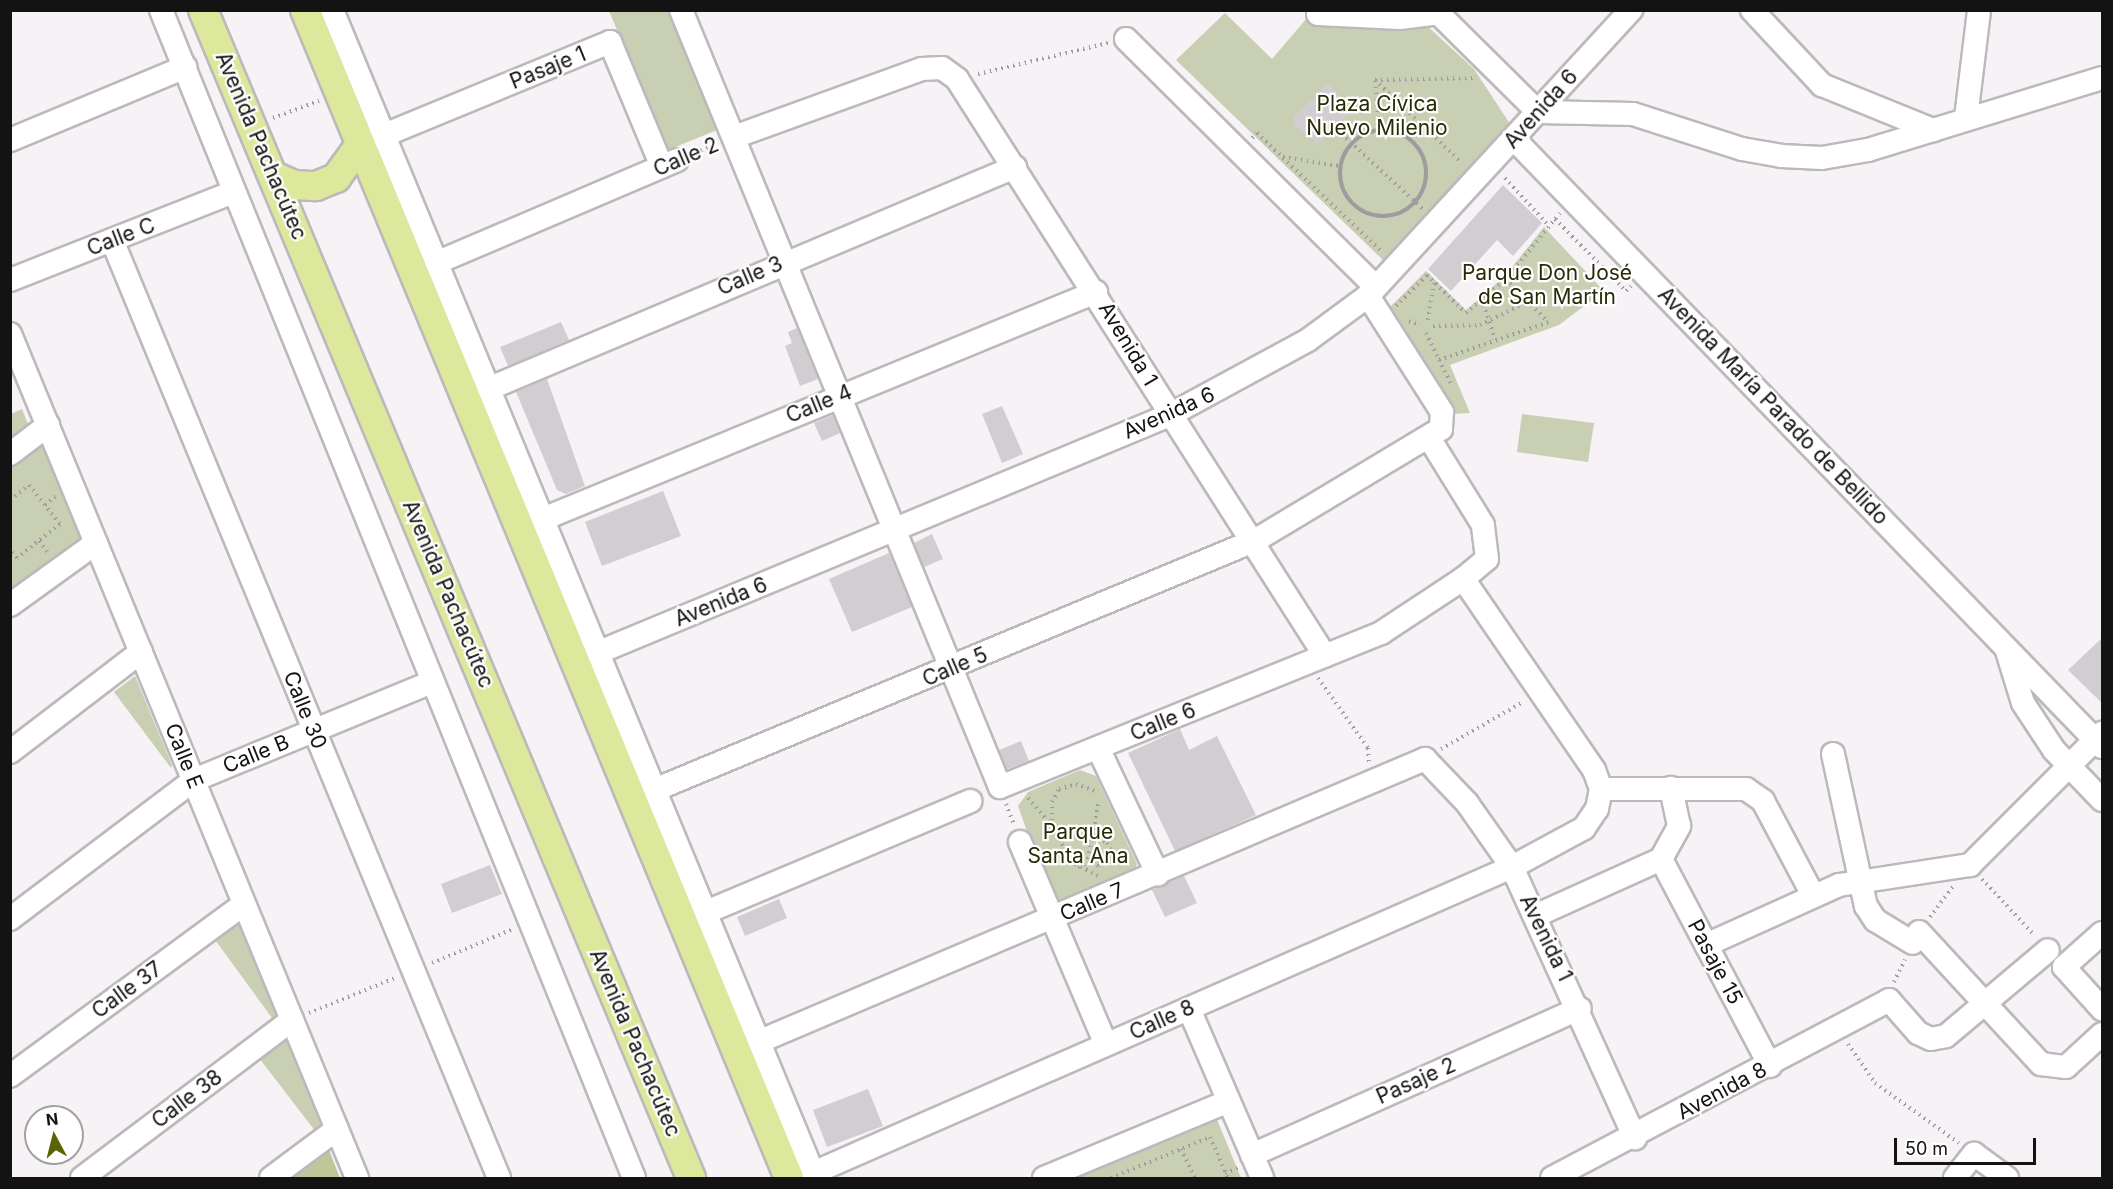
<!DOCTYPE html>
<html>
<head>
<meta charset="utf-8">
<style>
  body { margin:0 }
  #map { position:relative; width:2113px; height:1189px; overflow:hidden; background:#f7f2f6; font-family:Inter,sans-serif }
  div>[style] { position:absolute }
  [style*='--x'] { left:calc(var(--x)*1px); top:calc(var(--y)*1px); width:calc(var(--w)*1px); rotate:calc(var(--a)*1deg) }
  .green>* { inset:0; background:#c9cfb2 }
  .forest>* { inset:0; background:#bdc798 }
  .building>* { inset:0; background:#d2cdd1 }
  .path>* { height:4px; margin-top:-2px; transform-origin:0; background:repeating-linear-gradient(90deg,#9f9b9e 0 1.5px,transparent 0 6px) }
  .path>.ring { margin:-2px; padding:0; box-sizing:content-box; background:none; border:4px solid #9f9b9e; border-radius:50% }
  .roads { filter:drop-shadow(2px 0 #bdb8bc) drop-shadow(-2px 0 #bdb8bc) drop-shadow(0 2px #bdb8bc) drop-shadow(0 -2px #bdb8bc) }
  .minor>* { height:22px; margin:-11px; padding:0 11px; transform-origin:11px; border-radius:11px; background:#fff }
  .major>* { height:28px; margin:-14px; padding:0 14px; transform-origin:14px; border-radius:14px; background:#dce89b }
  span { translate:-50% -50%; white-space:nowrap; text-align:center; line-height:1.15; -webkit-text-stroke:4.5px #fff; paint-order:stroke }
  .street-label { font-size:21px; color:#141314 }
  .park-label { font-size:21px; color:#272c07 }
  .frame { position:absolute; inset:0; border:12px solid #141314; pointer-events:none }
  .north { position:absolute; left:24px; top:1105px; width:60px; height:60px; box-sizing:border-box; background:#fff; border:2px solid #a1a1a1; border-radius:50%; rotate:353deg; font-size:16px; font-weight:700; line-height:24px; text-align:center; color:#141314 }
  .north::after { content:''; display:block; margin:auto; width:21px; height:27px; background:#586405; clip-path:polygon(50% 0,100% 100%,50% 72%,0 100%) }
  .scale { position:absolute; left:1894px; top:1138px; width:142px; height:27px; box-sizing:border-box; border:3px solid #141314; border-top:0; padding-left:8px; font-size:18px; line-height:21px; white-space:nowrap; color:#141314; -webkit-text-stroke:4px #fff; paint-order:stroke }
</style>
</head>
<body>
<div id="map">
  <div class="green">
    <i style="clip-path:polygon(609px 11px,667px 11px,717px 130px,668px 150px)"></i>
    <i style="clip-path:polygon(1313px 11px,1411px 11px,1474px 69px,1514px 130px,1387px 264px,1176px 60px,1225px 13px,1272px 59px)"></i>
    <i style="clip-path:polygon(1544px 227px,1604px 291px,1559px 325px,1450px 365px,1470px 413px,1451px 414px,1390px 307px,1426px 271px,1466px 310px,1505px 276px)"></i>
    <i style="clip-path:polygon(22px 409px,30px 429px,11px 444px,11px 414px)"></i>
    <i style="clip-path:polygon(1522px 414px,1594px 423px,1588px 462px,1517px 452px)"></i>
    <i style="clip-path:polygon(43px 435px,85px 543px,11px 601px,11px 459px)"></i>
    <i style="clip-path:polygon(135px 676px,172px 765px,171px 768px,114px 692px)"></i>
    <i style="clip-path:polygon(1080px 770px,1096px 776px,1137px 864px,1133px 874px,1060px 905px,1052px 902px,1018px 806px,1028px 792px)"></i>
    <i style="clip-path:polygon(242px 916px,283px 1012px,272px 1018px,213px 937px)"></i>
    <i style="clip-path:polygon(288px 1031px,330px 1129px,319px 1136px,256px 1054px)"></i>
    <i style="clip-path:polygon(1216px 1117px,1241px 1178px,1074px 1178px)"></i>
  </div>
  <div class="forest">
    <i style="clip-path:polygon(329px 1150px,340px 1178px,293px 1178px)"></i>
  </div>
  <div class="building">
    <i style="clip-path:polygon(1328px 84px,1353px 110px,1318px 144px,1294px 125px,1294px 117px)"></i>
    <i style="clip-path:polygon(1503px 185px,1542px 223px,1513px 256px,1497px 240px,1451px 291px,1428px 269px)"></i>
    <i style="clip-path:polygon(561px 322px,569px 340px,508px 366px,500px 347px)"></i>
    <i style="clip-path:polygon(797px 328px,818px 379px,800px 386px,785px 346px,792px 343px,788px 332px)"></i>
    <i style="clip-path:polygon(547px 379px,585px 486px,566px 494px,557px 490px,516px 392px)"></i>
    <i style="clip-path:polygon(1002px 406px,1023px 454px,1002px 463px,982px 414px)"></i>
    <i style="clip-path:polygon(833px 415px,840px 433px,822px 441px,814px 423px)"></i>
    <i style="clip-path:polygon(663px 491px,681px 536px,602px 566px,585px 522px)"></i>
    <i style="clip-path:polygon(932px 534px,943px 559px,924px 567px,914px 543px)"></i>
    <i style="clip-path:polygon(889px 553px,912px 607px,852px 632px,829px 579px)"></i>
    <i style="clip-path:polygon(2103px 637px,2103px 704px,2068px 670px)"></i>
    <i style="clip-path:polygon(1180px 729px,1189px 750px,1217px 736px,1256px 815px,1175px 851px,1128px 753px)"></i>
    <i style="clip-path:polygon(1021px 741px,1029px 761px,1007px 769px,999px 750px)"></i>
    <i style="clip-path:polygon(490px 865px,502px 894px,452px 913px,441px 884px)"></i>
    <i style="clip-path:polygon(1184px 876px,1197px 903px,1165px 917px,1152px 890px)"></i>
    <i style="clip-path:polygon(779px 899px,787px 918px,745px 936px,737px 917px)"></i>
    <i style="clip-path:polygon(868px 1089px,883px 1126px,827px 1147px,813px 1110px)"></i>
  </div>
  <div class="path">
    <i style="--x:978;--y:74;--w:134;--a:-13.4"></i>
    <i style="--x:1375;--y:80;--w:120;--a:43.7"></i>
    <i style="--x:273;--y:118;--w:49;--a:-20.3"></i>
    <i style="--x:1379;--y:130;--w:50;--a:-94.6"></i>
    <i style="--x:1375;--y:80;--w:100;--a:-1.1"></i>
    <i class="ring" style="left:1340px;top:130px;width:82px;height:82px"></i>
    <i style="--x:1252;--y:138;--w:7;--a:-45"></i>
    <i style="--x:1257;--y:133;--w:171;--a:43.6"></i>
    <i style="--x:1346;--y:138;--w:105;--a:42.7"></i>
    <i style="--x:695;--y:153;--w:22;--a:-24"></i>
    <i style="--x:1283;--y:157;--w:58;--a:9"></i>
    <i style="--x:1505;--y:178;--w:65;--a:47.5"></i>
    <i style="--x:1555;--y:219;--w:101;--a:45.4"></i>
    <i style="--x:1626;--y:291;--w:7;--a:-45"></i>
    <i style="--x:1506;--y:279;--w:60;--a:45.7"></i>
    <i style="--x:1482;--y:299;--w:42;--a:72"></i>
    <i style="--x:1396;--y:306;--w:44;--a:-45"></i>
    <i style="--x:1427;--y:275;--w:54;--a:44.3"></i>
    <i style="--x:1466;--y:313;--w:52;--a:-40.4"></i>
    <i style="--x:1506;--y:279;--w:85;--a:-50.7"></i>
    <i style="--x:1428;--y:320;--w:38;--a:-81"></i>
    <i style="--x:1409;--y:321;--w:12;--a:20"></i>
    <i style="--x:1433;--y:326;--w:47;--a:-1.2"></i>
    <i style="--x:1480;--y:325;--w:52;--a:-26.1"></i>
    <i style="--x:1426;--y:333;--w:59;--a:63.9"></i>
    <i style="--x:1439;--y:360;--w:116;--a:-19.1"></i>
    <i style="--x:10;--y:500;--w:24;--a:-38"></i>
    <i style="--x:29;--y:485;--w:50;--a:51.5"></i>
    <i style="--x:60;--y:524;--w:55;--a:141.7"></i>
    <i style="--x:17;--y:558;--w:11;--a:-131"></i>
    <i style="--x:45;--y:505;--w:14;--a:-39"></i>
    <i style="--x:39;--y:541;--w:15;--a:53"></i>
    <i style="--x:1318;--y:678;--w:86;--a:54.5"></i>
    <i style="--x:1368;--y:748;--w:15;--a:86"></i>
    <i style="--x:1441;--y:749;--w:95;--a:-29.8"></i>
    <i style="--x:1028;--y:798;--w:40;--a:49"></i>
    <i style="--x:1054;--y:828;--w:37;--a:64"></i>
    <i style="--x:1070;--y:861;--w:32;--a:28"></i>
    <i style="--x:1006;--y:804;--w:22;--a:69"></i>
    <i style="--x:1052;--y:826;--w:24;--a:-90"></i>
    <i style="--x:1052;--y:802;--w:15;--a:-62"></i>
    <i style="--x:1059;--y:789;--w:18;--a:-16"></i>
    <i style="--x:1076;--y:784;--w:20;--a:20"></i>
    <i style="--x:1093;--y:835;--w:16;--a:30"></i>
    <i style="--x:1107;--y:843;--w:13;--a:61"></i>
    <i style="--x:1113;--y:854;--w:19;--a:141"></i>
    <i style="--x:1098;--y:866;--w:12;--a:-145"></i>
    <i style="--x:1088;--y:859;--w:60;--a:-79.4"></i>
    <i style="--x:1078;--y:867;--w:13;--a:-23"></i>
    <i style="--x:1982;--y:879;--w:76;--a:47.1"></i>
    <i style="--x:1930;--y:917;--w:38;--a:-53"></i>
    <i style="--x:432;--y:963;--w:88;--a:-22.8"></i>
    <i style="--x:1894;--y:982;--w:25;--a:-64"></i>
    <i style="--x:309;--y:1013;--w:95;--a:-22.2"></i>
    <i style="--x:1848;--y:1044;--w:47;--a:55.3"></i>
    <i style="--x:1875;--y:1083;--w:103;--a:35.5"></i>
    <i style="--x:1181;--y:1149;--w:32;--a:64"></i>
    <i style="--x:1225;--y:1173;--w:14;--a:-21"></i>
    <i style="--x:1111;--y:1178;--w:107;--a:-22.5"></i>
    <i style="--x:1210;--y:1137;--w:45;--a:66.3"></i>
  </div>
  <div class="roads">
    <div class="minor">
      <i style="--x:161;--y:10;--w:1260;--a:67.95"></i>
      <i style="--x:332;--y:10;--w:1264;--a:67.53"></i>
      <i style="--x:681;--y:10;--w:840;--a:67.68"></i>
      <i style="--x:1000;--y:787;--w:411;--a:-22"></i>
      <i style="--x:1381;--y:633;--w:98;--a:-33.4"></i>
      <i style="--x:1463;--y:579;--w:31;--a:-40"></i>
      <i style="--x:1487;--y:559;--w:34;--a:-97"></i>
      <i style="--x:1483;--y:525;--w:102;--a:-121.8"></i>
      <i style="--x:1435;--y:10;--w:145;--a:44.7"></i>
      <i style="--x:1538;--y:112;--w:95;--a:1.2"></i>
      <i style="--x:1633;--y:114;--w:114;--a:17.8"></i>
      <i style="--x:1742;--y:149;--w:40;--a:10"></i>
      <i style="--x:1781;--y:156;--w:41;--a:2.8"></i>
      <i style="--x:1822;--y:158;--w:47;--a:-9.9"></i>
      <i style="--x:1868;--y:150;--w:245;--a:-17.1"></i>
      <i style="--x:1752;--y:10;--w:103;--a:47"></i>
      <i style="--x:1822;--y:85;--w:120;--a:22.1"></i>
      <i style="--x:1318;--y:14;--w:82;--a:2.8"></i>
      <i style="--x:1400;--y:18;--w:38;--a:-7"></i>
      <i style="--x:1126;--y:39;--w:352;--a:44.8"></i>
      <i style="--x:1966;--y:118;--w:109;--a:-83.1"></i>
      <i style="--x:734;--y:137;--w:200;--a:-19.9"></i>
      <i style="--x:922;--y:69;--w:20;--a:-3"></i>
      <i style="--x:942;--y:68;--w:19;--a:36"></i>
      <i style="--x:957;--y:79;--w:684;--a:57.47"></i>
      <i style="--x:1514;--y:139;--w:846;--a:45.96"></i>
      <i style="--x:10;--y:140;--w:190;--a:-22.6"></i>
      <i style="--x:370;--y:141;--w:260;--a:-22.4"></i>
      <i style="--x:610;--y:42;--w:135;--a:67.4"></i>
      <i style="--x:112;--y:240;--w:1015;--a:67.58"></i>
      <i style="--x:436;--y:263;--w:262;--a:-23.1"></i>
      <i style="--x:10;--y:280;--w:238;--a:-21.5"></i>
      <i style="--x:10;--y:334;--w:913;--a:67.65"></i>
      <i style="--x:488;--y:389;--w:572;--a:-22.84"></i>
      <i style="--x:10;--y:454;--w:48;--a:-37.3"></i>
      <i style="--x:543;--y:519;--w:598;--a:-22.32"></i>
      <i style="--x:10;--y:605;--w:106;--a:-35.8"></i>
      <i style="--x:2007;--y:651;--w:54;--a:72.9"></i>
      <i style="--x:2023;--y:703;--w:56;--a:56.6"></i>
      <i style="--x:2054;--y:750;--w:69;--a:46.2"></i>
      <i style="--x:597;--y:653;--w:620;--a:-22.56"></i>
      <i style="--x:1170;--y:415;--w:157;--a:-28.5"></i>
      <i style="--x:1308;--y:340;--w:74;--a:-36.3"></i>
      <i style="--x:1368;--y:296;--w:389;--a:-47.4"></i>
      <i style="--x:1098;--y:748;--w:140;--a:64.7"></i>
      <i style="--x:10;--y:752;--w:165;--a:-37.4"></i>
      <i style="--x:1833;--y:754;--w:156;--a:77.8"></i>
      <i style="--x:1866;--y:906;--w:17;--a:57"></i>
      <i style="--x:1875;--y:920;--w:44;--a:31.2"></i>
      <i style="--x:1601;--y:789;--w:145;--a:0"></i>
      <i style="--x:1746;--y:789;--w:21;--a:35"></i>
      <i style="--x:1763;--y:801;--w:106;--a:62"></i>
      <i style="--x:652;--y:791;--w:654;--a:-22.57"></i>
      <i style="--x:1256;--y:540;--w:216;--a:-31"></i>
      <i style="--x:1441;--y:429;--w:17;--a:-87"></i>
      <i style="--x:1442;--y:412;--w:138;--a:-122.5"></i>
      <i style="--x:1020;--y:842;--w:220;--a:67"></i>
      <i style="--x:1661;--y:859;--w:234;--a:62.2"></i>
      <i style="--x:704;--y:913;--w:289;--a:-22.8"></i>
      <i style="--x:1535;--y:916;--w:138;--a:-24.3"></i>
      <i style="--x:1661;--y:859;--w:38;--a:-61"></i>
      <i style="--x:1679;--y:826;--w:39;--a:-102"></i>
      <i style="--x:10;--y:919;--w:231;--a:-37.1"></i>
      <i style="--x:194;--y:780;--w:257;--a:-22.4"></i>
      <i style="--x:1919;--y:932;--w:180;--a:47.3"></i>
      <i style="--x:2041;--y:1064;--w:25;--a:7"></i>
      <i style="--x:2066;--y:1067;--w:49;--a:-42.5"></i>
      <i style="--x:2102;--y:933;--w:51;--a:138.2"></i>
      <i style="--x:2064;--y:967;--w:57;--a:47.9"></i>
      <i style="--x:1706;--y:945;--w:146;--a:-24.3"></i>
      <i style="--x:1839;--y:885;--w:133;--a:-8.7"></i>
      <i style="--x:1970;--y:865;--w:187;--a:-45"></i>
      <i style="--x:1189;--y:1009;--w:184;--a:66.6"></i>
      <i style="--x:758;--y:1042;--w:725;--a:-22.99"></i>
      <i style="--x:1425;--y:759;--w:61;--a:46.3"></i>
      <i style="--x:1467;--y:803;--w:78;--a:54.9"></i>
      <i style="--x:1512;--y:867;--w:298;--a:65.6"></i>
      <i style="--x:10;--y:1076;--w:290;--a:-36.3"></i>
      <i style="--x:1252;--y:1155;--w:359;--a:-24.1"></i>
      <i style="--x:813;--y:1173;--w:763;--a:-23.64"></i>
      <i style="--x:1512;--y:867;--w:82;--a:-28.4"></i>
      <i style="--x:1584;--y:828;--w:23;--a:-56"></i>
      <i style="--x:1597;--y:809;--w:20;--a:-79"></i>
      <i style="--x:1601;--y:789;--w:20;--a:-110"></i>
      <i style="--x:1594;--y:770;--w:232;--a:-124.4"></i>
      <i style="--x:82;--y:1178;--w:263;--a:-37"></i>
      <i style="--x:271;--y:1178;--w:82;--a:-36.6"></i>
      <i style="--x:1044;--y:1178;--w:200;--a:-22.6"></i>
      <i style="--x:1552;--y:1178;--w:381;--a:-27.8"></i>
      <i style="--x:1889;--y:1000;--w:44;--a:48.7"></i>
      <i style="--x:1918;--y:1033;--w:14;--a:25"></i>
      <i style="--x:1931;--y:1039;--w:15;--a:-11"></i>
      <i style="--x:1946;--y:1036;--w:133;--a:-40.1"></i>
      <i style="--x:1955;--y:1178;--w:31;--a:-52"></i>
      <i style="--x:1974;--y:1154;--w:41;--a:36"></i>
    </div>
    <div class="major">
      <i style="--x:203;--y:10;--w:1266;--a:67.32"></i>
      <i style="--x:305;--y:10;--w:1264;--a:67.49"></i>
      <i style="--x:274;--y:176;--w:22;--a:24"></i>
      <i style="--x:294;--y:185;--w:22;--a:3"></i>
      <i style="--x:316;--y:186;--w:22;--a:-22"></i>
      <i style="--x:336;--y:178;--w:41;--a:-54"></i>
    </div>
  </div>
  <div class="street-label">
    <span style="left:548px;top:68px;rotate:-22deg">Pasaje 1</span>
    <span style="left:1541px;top:109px;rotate:-48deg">Avenida 6</span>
    <span style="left:261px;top:146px;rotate:67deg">Avenida Pachacútec</span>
    <span style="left:686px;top:157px;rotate:-23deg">Calle 2</span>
    <span style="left:121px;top:237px;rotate:-21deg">Calle C</span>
    <span style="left:750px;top:276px;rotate:-23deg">Calle 3</span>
    <span style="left:1128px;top:344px;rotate:59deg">Avenida 1</span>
    <span style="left:819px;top:404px;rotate:-22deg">Calle 4</span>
    <span style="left:1773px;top:406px;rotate:46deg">Avenida María Parado de Bellido</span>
    <span style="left:1169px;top:413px;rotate:-24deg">Avenida 6</span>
    <span style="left:448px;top:594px;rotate:67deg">Avenida Pachacútec</span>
    <span style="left:721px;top:602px;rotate:-22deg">Avenida 6</span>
    <span style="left:955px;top:667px;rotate:-23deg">Calle 5</span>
    <span style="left:305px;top:710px;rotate:68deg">Calle 30</span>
    <span style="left:1163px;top:722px;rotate:-22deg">Calle 6</span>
    <span style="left:256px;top:754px;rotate:-22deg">Calle B</span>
    <span style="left:184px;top:756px;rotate:68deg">Calle E</span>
    <span style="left:1092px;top:902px;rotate:-23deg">Calle 7</span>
    <span style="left:1546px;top:938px;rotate:64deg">Avenida 1</span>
    <span style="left:1715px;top:962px;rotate:62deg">Pasaje 15</span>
    <span style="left:127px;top:990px;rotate:-36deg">Calle 37</span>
    <span style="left:1162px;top:1020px;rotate:-24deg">Calle 8</span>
    <span style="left:635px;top:1043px;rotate:67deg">Avenida Pachacútec</span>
    <span style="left:1416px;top:1081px;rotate:-24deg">Pasaje 2</span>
    <span style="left:1722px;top:1091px;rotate:-28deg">Avenida 8</span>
    <span style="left:187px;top:1099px;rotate:-37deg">Calle 38</span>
  </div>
  <div class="park-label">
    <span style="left:1377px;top:116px">Plaza Cívica<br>Nuevo Milenio</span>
    <span style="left:1547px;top:285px">Parque Don José<br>de San Martín</span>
    <span style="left:1078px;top:844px">Parque<br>Santa Ana</span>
  </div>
  <div class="frame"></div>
  <div class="north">N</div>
  <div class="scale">50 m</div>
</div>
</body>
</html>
